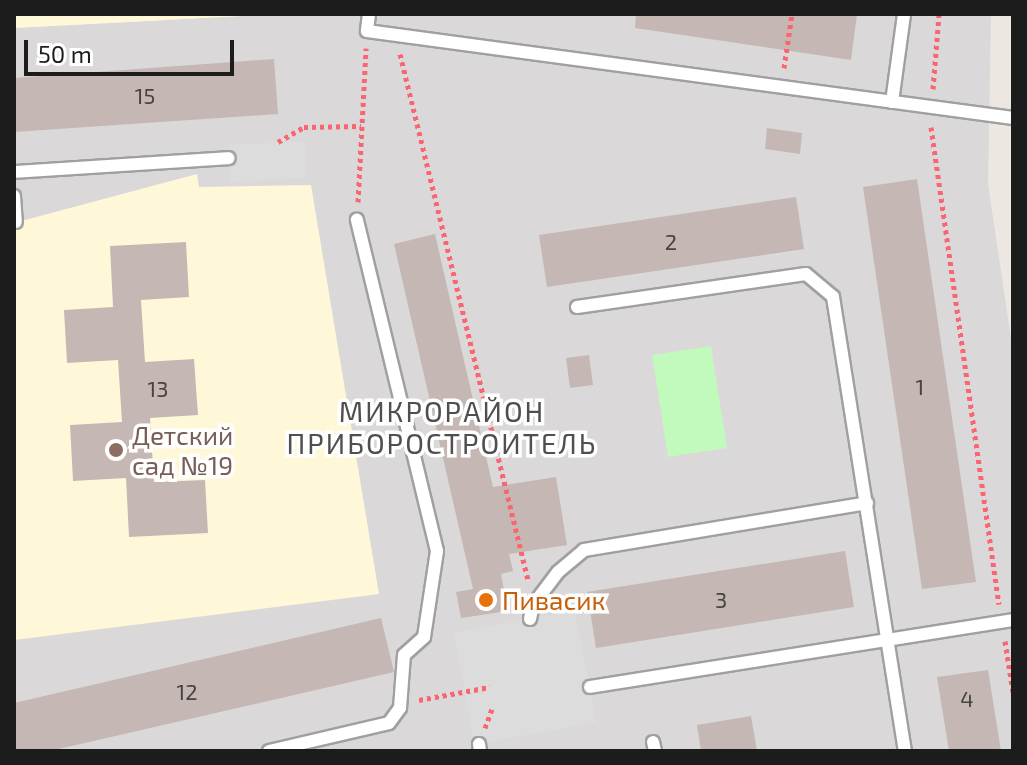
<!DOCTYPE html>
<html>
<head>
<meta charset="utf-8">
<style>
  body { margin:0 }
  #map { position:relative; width:1027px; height:765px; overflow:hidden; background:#ede7e1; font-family:"Exo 2",sans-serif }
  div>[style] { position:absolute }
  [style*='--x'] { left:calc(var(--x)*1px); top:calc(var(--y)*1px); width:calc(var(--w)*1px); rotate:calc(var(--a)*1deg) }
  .residential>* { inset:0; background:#dad8d9 }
  .education>* { inset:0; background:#fff8d8 }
  .park>* { inset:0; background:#c2f9bc }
  .parking>* { inset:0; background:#dcdcdc }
  .building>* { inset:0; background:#c5b8b4 }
  .path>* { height:5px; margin-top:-2.5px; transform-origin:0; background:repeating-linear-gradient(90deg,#fa656f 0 4px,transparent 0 8px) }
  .roads { filter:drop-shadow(2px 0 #a0a0a0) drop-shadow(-2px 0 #a0a0a0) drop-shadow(0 2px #a0a0a0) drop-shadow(0 -2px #a0a0a0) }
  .service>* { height:12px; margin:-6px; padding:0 6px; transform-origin:6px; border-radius:6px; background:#fff }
  .dots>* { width:22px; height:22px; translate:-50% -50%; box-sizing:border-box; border:4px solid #fff; border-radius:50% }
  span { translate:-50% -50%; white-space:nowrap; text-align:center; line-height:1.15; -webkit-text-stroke:7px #fff; paint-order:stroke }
  .number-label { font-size:22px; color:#464342 }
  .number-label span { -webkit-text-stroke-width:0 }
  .education-label { font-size:26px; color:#785e54 }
  .left { translate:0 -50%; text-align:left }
  .food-label { font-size:26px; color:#c56008 }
  .neighbourhood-label { font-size:28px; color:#4f4f4f; letter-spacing:2px }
  .frame { position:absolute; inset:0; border:16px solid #1c1c1c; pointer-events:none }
  .scale { position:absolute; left:24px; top:40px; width:210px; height:36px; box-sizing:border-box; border:4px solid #1c1c1c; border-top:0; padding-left:10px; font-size:24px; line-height:28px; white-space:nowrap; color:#1c1c1c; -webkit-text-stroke:6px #fff; paint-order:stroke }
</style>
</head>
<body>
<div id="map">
  <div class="residential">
    <i style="clip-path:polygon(278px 14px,991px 14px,988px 184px,1013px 352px,1013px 751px,14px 751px,14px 28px)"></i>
  </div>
  <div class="education">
    <i style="clip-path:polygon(14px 14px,278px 14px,14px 28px)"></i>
    <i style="clip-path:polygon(197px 174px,199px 187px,311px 185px,379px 594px,14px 640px,14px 223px)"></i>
  </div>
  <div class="park">
    <i style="clip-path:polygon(711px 346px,727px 448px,668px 457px,652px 355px)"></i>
  </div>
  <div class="parking">
    <i style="clip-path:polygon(305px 141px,307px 178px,230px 182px,228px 145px)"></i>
    <i style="clip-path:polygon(575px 610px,596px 722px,474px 745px,454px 633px)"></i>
  </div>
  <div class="building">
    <i style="clip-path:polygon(636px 14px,857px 14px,851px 60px,635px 28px)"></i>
    <i style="clip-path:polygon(274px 59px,278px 114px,14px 132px,14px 78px)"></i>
    <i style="clip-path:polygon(767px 128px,802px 133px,800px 154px,765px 149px)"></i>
    <i style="clip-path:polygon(917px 179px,976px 582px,922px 589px,863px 187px)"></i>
    <i style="clip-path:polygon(796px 197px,804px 249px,547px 287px,539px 235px)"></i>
    <i style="clip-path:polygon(435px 234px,493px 487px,556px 477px,567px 545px,509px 554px,513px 571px,501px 574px,508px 611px,461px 618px,456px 592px,473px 589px,394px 244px)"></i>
    <i style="clip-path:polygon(186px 242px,189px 297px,141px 300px,145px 362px,194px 359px,198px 415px,150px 418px,154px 482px,205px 480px,208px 533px,129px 537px,126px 478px,73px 481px,70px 425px,122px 422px,118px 360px,67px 363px,64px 310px,113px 307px,110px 246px)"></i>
    <i style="clip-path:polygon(589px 355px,593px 385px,570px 388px,566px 358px)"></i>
    <i style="clip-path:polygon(845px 551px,854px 607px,596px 648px,587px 592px)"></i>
    <i style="clip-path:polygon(381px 618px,394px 672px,50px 751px,14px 751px,14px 703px)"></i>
    <i style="clip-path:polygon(988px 670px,1001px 751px,949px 751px,937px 677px)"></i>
    <i style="clip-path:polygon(751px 716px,757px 751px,701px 751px,697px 725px)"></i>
  </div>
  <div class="path">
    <i style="--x:400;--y:54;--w:541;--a:76.32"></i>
    <i style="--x:784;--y:68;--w:55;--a:-81.6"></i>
    <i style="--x:933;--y:89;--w:75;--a:-85.4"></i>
    <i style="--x:931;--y:127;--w:482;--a:81.9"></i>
    <i style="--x:278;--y:142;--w:30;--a:-30"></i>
    <i style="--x:304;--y:127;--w:57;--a:-1"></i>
    <i style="--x:358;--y:202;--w:154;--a:-87"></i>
    <i style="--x:1005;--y:641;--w:52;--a:81.1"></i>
    <i style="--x:419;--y:700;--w:72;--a:-10.4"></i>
    <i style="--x:485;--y:728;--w:23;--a:-70"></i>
  </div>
  <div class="roads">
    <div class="service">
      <i style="--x:369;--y:14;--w:17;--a:97"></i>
      <i style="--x:367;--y:31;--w:652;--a:7.67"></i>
      <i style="--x:892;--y:102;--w:89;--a:-82.2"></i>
      <i style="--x:14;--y:172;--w:215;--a:-3.7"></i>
      <i style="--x:14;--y:196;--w:26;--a:86"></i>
      <i style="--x:577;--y:307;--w:231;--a:-8.2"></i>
      <i style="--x:806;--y:274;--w:35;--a:40"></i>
      <i style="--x:833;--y:297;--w:460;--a:81"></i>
      <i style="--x:530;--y:619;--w:14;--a:-78"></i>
      <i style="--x:533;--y:605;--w:41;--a:-52.9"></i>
      <i style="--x:558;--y:572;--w:34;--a:-40"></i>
      <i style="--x:584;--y:550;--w:287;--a:-9.4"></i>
      <i style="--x:590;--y:687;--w:428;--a:-9"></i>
      <i style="--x:653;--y:742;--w:9;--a:77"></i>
      <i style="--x:479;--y:744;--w:7;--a:82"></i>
      <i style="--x:269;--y:751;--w:123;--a:-13.1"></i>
      <i style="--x:389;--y:723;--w:19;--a:-54"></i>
      <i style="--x:400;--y:708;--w:53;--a:-85.7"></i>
      <i style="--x:404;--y:655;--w:27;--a:-42"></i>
      <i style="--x:424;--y:637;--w:87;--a:-81.4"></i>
      <i style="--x:437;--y:551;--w:341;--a:-103.6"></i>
    </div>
  </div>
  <div class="dots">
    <i style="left:116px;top:450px;background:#8d6e63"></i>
    <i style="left:486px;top:600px;background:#e8710a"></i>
  </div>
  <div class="number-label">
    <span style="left:145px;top:96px">15</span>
    <span style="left:671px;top:242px">2</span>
    <span style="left:920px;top:387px">1</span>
    <span style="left:158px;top:389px">13</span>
    <span style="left:721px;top:600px">3</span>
    <span style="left:187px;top:692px">12</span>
    <span style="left:967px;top:699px">4</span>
  </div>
  <div class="education-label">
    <span class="left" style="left:132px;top:450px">Детский<br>сад №19</span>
  </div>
  <div class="food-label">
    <span class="left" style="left:502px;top:600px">Пивасик</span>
  </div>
  <div class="neighbourhood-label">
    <span style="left:442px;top:427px">МИКРОРАЙОН<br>ПРИБОРОСТРОИТЕЛЬ</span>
  </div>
  <div class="frame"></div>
  <div class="scale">50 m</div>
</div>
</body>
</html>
